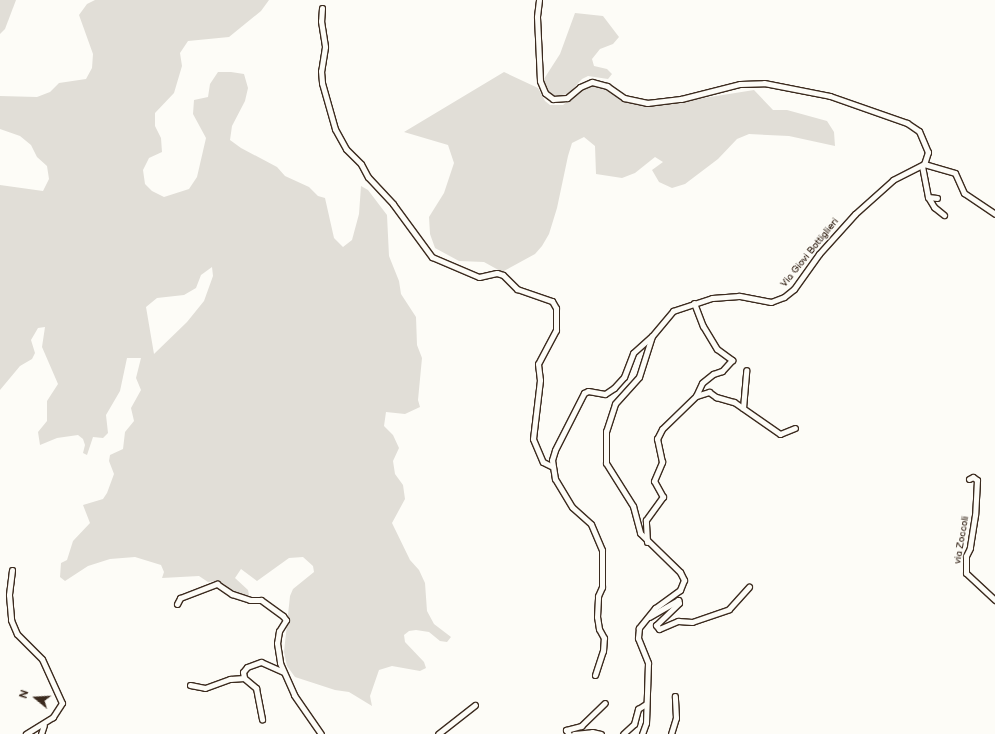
<!DOCTYPE html>
<html>
<head>
<meta charset="utf-8">
<style>
  body { margin:0 }
  #map { position:relative; width:995px; height:734px; overflow:hidden; background:#fdfcf7; font-family:"Balsamiq Sans",sans-serif }
  div>[style] { position:absolute }
  [style*='--x'] { left:calc(var(--x)*1px); top:calc(var(--y)*1px); width:calc(var(--w)*1px); rotate:calc(var(--a)*1deg) }
  .green>* { inset:0; background:#e1ded7 }
  .roads { filter:drop-shadow(1px 0 #3b2a1e) drop-shadow(-1px 0 #3b2a1e) drop-shadow(0 1px #3b2a1e) drop-shadow(0 -1px #3b2a1e) }
  .minor>* { height:5px; margin:-2.5px; padding:0 2.5px; transform-origin:2.5px; border-radius:2.5px; background:#fdfcf7 }
  span { translate:-50% -50%; white-space:nowrap; text-align:center; line-height:1.15; -webkit-text-stroke:3px #fdfcf7; paint-order:stroke }
  .street-label { font-size:10px; color:#3b2a1e }
  .north { position:absolute; left:16px; top:678px; width:40px; height:40px; -webkit-text-stroke:3px #fdfcf7; paint-order:stroke; rotate:288deg; font-size:11px; font-weight:700; line-height:16px; text-align:center; color:#3b2a1e }
  .north::after { content:''; display:block; margin:auto; width:14px; height:18px; background:#3b2a1e; clip-path:polygon(50% 0,100% 100%,50% 72%,0 100%) }
</style>
</head>
<body>
<div id="map">
  <div class="green">
    <i style="clip-path:polygon(0 0,16px 0,5px 29px,0 34px)"></i>
    <i style="clip-path:polygon(evenodd,95px 0,269px 0,261px 11px,229px 37px,188px 41px,180px 53px,182px 66px,174px 93px,155px 113px,155px 126px,161px 138px,162px 152px,149px 158px,143px 170px,145px 184px,152px 191px,164px 197px,189px 189px,197px 177px,206px 138px,193px 114px,194px 100px,208px 97px,210px 84px,218px 72px,231px 72px,244px 74px,248px 88px,245px 101px,232px 126px,230px 140px,241px 148px,277px 167px,285px 176px,309px 187px,318px 196px,325px 198px,334px 238px,343px 247px,352px 240px,359px 214px,361px 186px,368px 190px,387px 215px,389px 256px,399px 281px,401px 294px,416px 317px,417px 345px,422px 358px,418px 400px,420px 407px,405px 414px,386px 412px,384px 426px,393px 435px,399px 448px,393px 461px,395px 474px,403px 485px,405px 499px,392px 523px,410px 560px,419px 570px,425px 583px,427px 611px,434px 624px,451px 637px,447px 642px,440px 641px,429px 632px,416px 630px,409px 631px,404px 635px,405px 642px,424px 662px,426px 668px,420px 671px,392px 666px,379px 670px,370px 696px,372px 706px,349px 692px,335px 690px,295px 677px,287px 666px,284px 652px,290px 596px,293px 589px,314px 572px,313px 566px,303px 557px,289px 558px,257px 581px,241px 569px,235px 578px,248px 590px,249px 595px,242px 595px,215px 581px,208px 582px,199px 576px,162px 578px,164px 572px,161px 565px,135px 557px,110px 559px,88px 566px,65px 581px,60px 577px,61px 563px,67px 560px,73px 541px,90px 523px,83px 505px,103px 499px,107px 493px,114px 474px,109px 461px,110px 455px,123px 449px,125px 432px,134px 421px,131px 408px,141px 390px,136px 378px,141px 358px,127px 358px,120px 391px,106px 415px,108px 433px,103px 438px,93px 437px,87px 455px,83px 453px,85px 445px,83px 439px,78px 435px,57px 438px,40px 445px,38px 432px,47px 421px,47px 401px,58px 384px,42px 347px,45px 327px,38px 328px,31px 340px,35px 353px,32px 359px,20px 366px,0 390px,0 185px,43px 191px,49px 179px,47px 166px,37px 157px,31px 145px,20px 136px,0 129px,0 96px,37px 97px,50px 92px,59px 83px,86px 79px,92px 68px,93px 54px,79px 15px,87px 4px,95px 0,212px 267px,213px 276px,204px 301px,187px 322px,154px 354px,146px 307px,157px 298px,184px 295px,196px 288px,201px 275px,212px 267px)"></i>
    <i style="clip-path:polygon(575px 13px,603px 16px,619px 37px,613px 44px,600px 49px,592px 59px,594px 66px,607px 69px,612px 74px,608px 79px,588px 76px,582px 79px,568px 94px,555px 96px,544px 89px,542px 82px,560px 54px)"></i>
    <i style="clip-path:polygon(504px 72px,538px 88px,545px 101px,550px 105px,563px 105px,586px 86px,593px 85px,604px 88px,623px 100px,639px 105px,654px 106px,754px 90px,773px 110px,787px 110px,827px 121px,834px 132px,835px 146px,789px 136px,749px 134px,737px 139px,718px 159px,685px 184px,672px 188px,659px 182px,652px 170px,663px 162px,655px 157px,635px 173px,622px 178px,596px 174px,595px 146px,584px 137px,572px 143px,568px 156px,557px 208px,549px 234px,542px 246px,535px 254px,502px 272px,484px 262px,459px 261px,435px 248px,430px 234px,429px 217px,444px 193px,454px 163px,448px 145px,404px 132px)"></i>
  </div>
  <div class="roads">
    <div class="minor">
      <i style="--x:539;--y:0;--w:17;--a:97"></i>
      <i style="--x:537;--y:17;--w:64;--a:87.3"></i>
      <i style="--x:540;--y:81;--w:13;--a:67"></i>
      <i style="--x:545;--y:93;--w:10;--a:37"></i>
      <i style="--x:553;--y:99;--w:14;--a:-4"></i>
      <i style="--x:567;--y:98;--w:17;--a:-40"></i>
      <i style="--x:580;--y:87;--w:13;--a:-23"></i>
      <i style="--x:592;--y:82;--w:16;--a:15"></i>
      <i style="--x:607;--y:86;--w:21;--a:35"></i>
      <i style="--x:624;--y:98;--w:24;--a:12"></i>
      <i style="--x:647;--y:103;--w:34;--a:-7"></i>
      <i style="--x:681;--y:99;--w:61;--a:-14.3"></i>
      <i style="--x:740;--y:84;--w:24;--a:-2"></i>
      <i style="--x:764;--y:83;--w:67;--a:11.1"></i>
      <i style="--x:830;--y:96;--w:82;--a:19.3"></i>
      <i style="--x:907;--y:123;--w:14;--a:34"></i>
      <i style="--x:919;--y:131;--w:23;--a:67"></i>
      <i style="--x:928;--y:152;--w:13;--a:108"></i>
      <i style="--x:924;--y:164;--w:35;--a:153"></i>
      <i style="--x:893;--y:180;--w:51;--a:138.2"></i>
      <i style="--x:855;--y:214;--w:54;--a:132"></i>
      <i style="--x:819;--y:254;--w:43;--a:125.5"></i>
      <i style="--x:794;--y:289;--w:13;--a:141"></i>
      <i style="--x:784;--y:297;--w:14;--a:159"></i>
      <i style="--x:771;--y:302;--w:33;--a:-169"></i>
      <i style="--x:739;--y:296;--w:27;--a:176"></i>
      <i style="--x:712;--y:298;--w:41;--a:161.6"></i>
      <i style="--x:673;--y:311;--w:33;--a:130"></i>
      <i style="--x:652;--y:336;--w:43;--a:107.6"></i>
      <i style="--x:639;--y:377;--w:36;--a:132"></i>
      <i style="--x:615;--y:404;--w:28;--a:108"></i>
      <i style="--x:606;--y:431;--w:32;--a:90"></i>
      <i style="--x:606;--y:463;--w:51;--a:57.9"></i>
      <i style="--x:633;--y:506;--w:28;--a:75"></i>
      <i style="--x:640;--y:533;--w:56;--a:44.3"></i>
      <i style="--x:680;--y:572;--w:9;--a:63"></i>
      <i style="--x:684;--y:580;--w:11;--a:112"></i>
      <i style="--x:680;--y:590;--w:31;--a:144"></i>
      <i style="--x:655;--y:608;--w:26;--a:129"></i>
      <i style="--x:639;--y:628;--w:10;--a:96"></i>
      <i style="--x:638;--y:638;--w:27;--a:68"></i>
      <i style="--x:648;--y:663;--w:60;--a:91.9"></i>
      <i style="--x:646;--y:723;--w:12;--a:110"></i>
      <i style="--x:322;--y:8;--w:13;--a:94"></i>
      <i style="--x:321;--y:21;--w:26;--a:81"></i>
      <i style="--x:325;--y:47;--w:24;--a:99"></i>
      <i style="--x:321;--y:71;--w:12;--a:85"></i>
      <i style="--x:322;--y:83;--w:48;--a:74.2"></i>
      <i style="--x:335;--y:129;--w:23;--a:61"></i>
      <i style="--x:346;--y:149;--w:21;--a:45"></i>
      <i style="--x:361;--y:164;--w:15;--a:62"></i>
      <i style="--x:368;--y:177;--w:37;--a:47"></i>
      <i style="--x:393;--y:204;--w:66;--a:53.7"></i>
      <i style="--x:432;--y:257;--w:51;--a:23.1"></i>
      <i style="--x:479;--y:277;--w:18;--a:-13"></i>
      <i style="--x:497;--y:273;--w:6;--a:18"></i>
      <i style="--x:503;--y:275;--w:20;--a:45"></i>
      <i style="--x:517;--y:289;--w:37;--a:19"></i>
      <i style="--x:552;--y:301;--w:8;--a:60"></i>
      <i style="--x:556;--y:308;--w:22;--a:90"></i>
      <i style="--x:556;--y:330;--w:38;--a:118"></i>
      <i style="--x:538;--y:364;--w:16;--a:83"></i>
      <i style="--x:540;--y:380;--w:59;--a:96.8"></i>
      <i style="--x:533;--y:439;--w:25;--a:67"></i>
      <i style="--x:543;--y:462;--w:9;--a:27"></i>
      <i style="--x:924;--y:164;--w:32;--a:16"></i>
      <i style="--x:955;--y:173;--w:22;--a:66"></i>
      <i style="--x:964;--y:193;--w:37;--a:34"></i>
      <i style="--x:922;--y:166;--w:32;--a:79"></i>
      <i style="--x:928;--y:197;--w:12;--a:59"></i>
      <i style="--x:934;--y:207;--w:13;--a:39"></i>
      <i style="--x:928;--y:197;--w:9;--a:6"></i>
      <i style="--x:694;--y:303;--w:25;--a:69"></i>
      <i style="--x:703;--y:326;--w:27;--a:59"></i>
      <i style="--x:717;--y:349;--w:19;--a:36"></i>
      <i style="--x:732;--y:360;--w:15;--a:132"></i>
      <i style="--x:722;--y:371;--w:9;--a:162"></i>
      <i style="--x:713;--y:374;--w:14;--a:141"></i>
      <i style="--x:702;--y:383;--w:14;--a:115"></i>
      <i style="--x:743;--y:408;--w:38;--a:-85"></i>
      <i style="--x:969;--y:479;--w:4;--a:-27"></i>
      <i style="--x:973;--y:477;--w:5;--a:37"></i>
      <i style="--x:977;--y:480;--w:35;--a:93"></i>
      <i style="--x:975;--y:515;--w:33;--a:99"></i>
      <i style="--x:970;--y:548;--w:9;--a:117"></i>
      <i style="--x:966;--y:556;--w:17;--a:90"></i>
      <i style="--x:966;--y:573;--w:40;--a:43"></i>
      <i style="--x:647;--y:542;--w:22;--a:-93"></i>
      <i style="--x:646;--y:520;--w:29;--a:-54"></i>
      <i style="--x:663;--y:497;--w:18;--a:-119"></i>
      <i style="--x:654;--y:481;--w:21;--a:-67"></i>
      <i style="--x:662;--y:462;--w:24;--a:-102"></i>
      <i style="--x:657;--y:439;--w:11;--a:-63"></i>
      <i style="--x:662;--y:429;--w:47;--a:-44.1"></i>
      <i style="--x:696;--y:396;--w:14;--a:-17"></i>
      <i style="--x:709;--y:392;--w:9;--a:36"></i>
      <i style="--x:716;--y:397;--w:19;--a:16"></i>
      <i style="--x:734;--y:402;--w:56;--a:34.8"></i>
      <i style="--x:780;--y:434;--w:16;--a:-22"></i>
      <i style="--x:12;--y:570;--w:25;--a:97"></i>
      <i style="--x:9;--y:595;--w:25;--a:85"></i>
      <i style="--x:11;--y:620;--w:15;--a:67"></i>
      <i style="--x:17;--y:634;--w:35;--a:45"></i>
      <i style="--x:42;--y:659;--w:48;--a:65.6"></i>
      <i style="--x:62;--y:703;--w:17;--a:123"></i>
      <i style="--x:53;--y:717;--w:32;--a:148"></i>
      <i style="--x:177;--y:604;--w:7;--a:-63"></i>
      <i style="--x:180;--y:598;--w:40;--a:-21"></i>
      <i style="--x:217;--y:584;--w:18;--a:34"></i>
      <i style="--x:232;--y:594;--w:19;--a:18"></i>
      <i style="--x:250;--y:600;--w:11;--a:0"></i>
      <i style="--x:261;--y:600;--w:27;--a:36"></i>
      <i style="--x:283;--y:616;--w:5;--a:53"></i>
      <i style="--x:286;--y:620;--w:13;--a:122"></i>
      <i style="--x:279;--y:631;--w:12;--a:99"></i>
      <i style="--x:277;--y:643;--w:20;--a:81"></i>
      <i style="--x:280;--y:663;--w:35;--a:66"></i>
      <i style="--x:294;--y:695;--w:47;--a:55.3"></i>
      <i style="--x:649;--y:617;--w:34;--a:-30"></i>
      <i style="--x:678;--y:600;--w:3;--a:72"></i>
      <i style="--x:679;--y:603;--w:32;--a:136"></i>
      <i style="--x:656;--y:625;--w:5;--a:53"></i>
      <i style="--x:659;--y:629;--w:21;--a:-23"></i>
      <i style="--x:678;--y:621;--w:14;--a:4"></i>
      <i style="--x:692;--y:622;--w:39;--a:-19"></i>
      <i style="--x:729;--y:609;--w:30;--a:-48"></i>
      <i style="--x:595;--y:675;--w:25;--a:-72"></i>
      <i style="--x:603;--y:651;--w:13;--a:-86"></i>
      <i style="--x:604;--y:638;--w:10;--a:-119"></i>
      <i style="--x:599;--y:629;--w:12;--a:-99"></i>
      <i style="--x:597;--y:617;--w:21;--a:-87"></i>
      <i style="--x:598;--y:596;--w:10;--a:-66"></i>
      <i style="--x:602;--y:587;--w:37;--a:-90"></i>
      <i style="--x:602;--y:550;--w:28;--a:-113"></i>
      <i style="--x:591;--y:524;--w:25;--a:-138"></i>
      <i style="--x:572;--y:507;--w:33;--a:-121"></i>
      <i style="--x:555;--y:479;--w:19;--a:-99"></i>
      <i style="--x:552;--y:460;--w:10;--a:-73"></i>
      <i style="--x:555;--y:450;--w:64;--a:-63"></i>
      <i style="--x:584;--y:393;--w:4;--a:-27"></i>
      <i style="--x:588;--y:391;--w:17;--a:10"></i>
      <i style="--x:605;--y:394;--w:11;--a:-34"></i>
      <i style="--x:614;--y:388;--w:15;--a:-48"></i>
      <i style="--x:624;--y:377;--w:26;--a:-69"></i>
      <i style="--x:633;--y:353;--w:25;--a:-42"></i>
      <i style="--x:244;--y:678;--w:6;--a:-99"></i>
      <i style="--x:243;--y:672;--w:6;--a:-51"></i>
      <i style="--x:247;--y:667;--w:15;--a:-20"></i>
      <i style="--x:261;--y:662;--w:24;--a:24"></i>
      <i style="--x:190;--y:685;--w:15;--a:11"></i>
      <i style="--x:205;--y:688;--w:27;--a:-20"></i>
      <i style="--x:230;--y:679;--w:14;--a:-4"></i>
      <i style="--x:244;--y:678;--w:16;--a:40"></i>
      <i style="--x:256;--y:688;--w:32;--a:79"></i>
      <i style="--x:41;--y:734;--w:9;--a:-72"></i>
      <i style="--x:438;--y:734;--w:47;--a:-38.1"></i>
      <i style="--x:569;--y:734;--w:5;--a:-127"></i>
      <i style="--x:566;--y:730;--w:16;--a:-15"></i>
      <i style="--x:581;--y:726;--w:33;--a:-44"></i>
      <i style="--x:574;--y:734;--w:18;--a:-6"></i>
      <i style="--x:592;--y:732;--w:9;--a:13"></i>
      <i style="--x:623;--y:734;--w:15;--a:-42"></i>
      <i style="--x:634;--y:724;--w:16;--a:-75"></i>
      <i style="--x:638;--y:709;--w:9;--a:-32"></i>
      <i style="--x:671;--y:734;--w:17;--a:-73"></i>
      <i style="--x:676;--y:718;--w:22;--a:-93"></i>
    </div>
  </div>
  <div class="street-label">
    <span style="left:810px;top:253px;rotate:-51deg">Via Giovi Bottiglieri</span>
    <span style="left:962px;top:540px;rotate:-80deg">via Zoccoli</span>
  </div>
  <div class="north">N</div>
</div>
</body>
</html>
